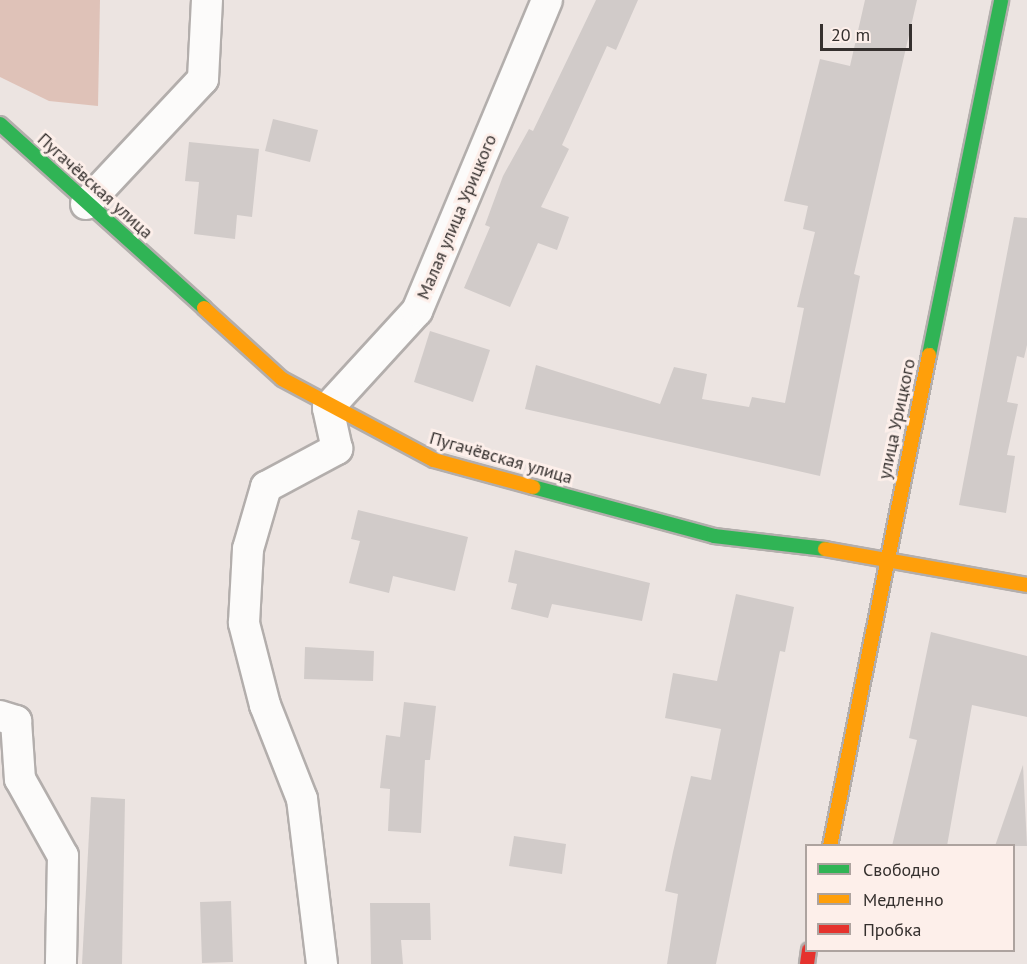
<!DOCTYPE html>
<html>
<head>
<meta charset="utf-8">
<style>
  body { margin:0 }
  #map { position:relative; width:1027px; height:964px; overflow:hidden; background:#ece4e1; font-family:"PT Sans",sans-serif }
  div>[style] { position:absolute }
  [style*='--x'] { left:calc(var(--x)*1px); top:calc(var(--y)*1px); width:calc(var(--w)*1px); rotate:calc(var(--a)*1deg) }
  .green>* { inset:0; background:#dfc2b8 }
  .building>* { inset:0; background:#d1cbc9 }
  .roads { filter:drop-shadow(2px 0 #b3aeac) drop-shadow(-2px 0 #b3aeac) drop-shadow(0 2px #b3aeac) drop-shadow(0 -2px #b3aeac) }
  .street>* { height:30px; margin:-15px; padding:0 15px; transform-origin:15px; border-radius:15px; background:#fcfbfa }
  .fast>* { height:14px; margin:-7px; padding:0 7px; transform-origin:7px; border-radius:7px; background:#30b455 }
  .slow>* { height:14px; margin:-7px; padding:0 7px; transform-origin:7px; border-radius:7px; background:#ff9f0a }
  .jam>* { height:14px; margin:-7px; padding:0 7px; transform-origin:7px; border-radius:7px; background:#e5322d }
  span { translate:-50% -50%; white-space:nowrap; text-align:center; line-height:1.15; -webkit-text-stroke:6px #fdefea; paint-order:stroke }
  .street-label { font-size:18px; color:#35302e }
  .legend { position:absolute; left:805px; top:844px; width:210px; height:108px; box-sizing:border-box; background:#fdefea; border:2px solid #ada39f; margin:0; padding:8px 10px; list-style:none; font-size:18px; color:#35302e }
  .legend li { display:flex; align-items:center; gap:12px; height:30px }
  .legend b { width:30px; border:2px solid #ada39f }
  .scale { position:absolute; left:820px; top:24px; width:92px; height:27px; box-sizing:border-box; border:3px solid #35302e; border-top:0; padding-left:8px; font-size:18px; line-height:21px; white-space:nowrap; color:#35302e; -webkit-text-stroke:4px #fdefea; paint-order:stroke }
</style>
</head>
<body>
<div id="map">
  <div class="green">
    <i style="clip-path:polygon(0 0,100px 0,98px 106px,49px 101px,0 77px)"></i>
  </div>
  <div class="building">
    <i style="clip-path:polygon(596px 0,638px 0,616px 50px,607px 46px,562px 145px,569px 149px,541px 207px,569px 217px,557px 250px,538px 243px,510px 307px,464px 288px,490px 227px,485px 225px,503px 176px,529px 129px,533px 131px)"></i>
    <i style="clip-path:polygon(865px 0,917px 0,854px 274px,860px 276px,820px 476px,525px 409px,536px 365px,660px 404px,674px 367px,707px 374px,702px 399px,749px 407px,752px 397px,785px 403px,804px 308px,797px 307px,815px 232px,803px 229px,808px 206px,784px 201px,820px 59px,850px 66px)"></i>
    <i style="clip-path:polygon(273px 119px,318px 130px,310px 162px,265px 151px)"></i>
    <i style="clip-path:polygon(189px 142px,259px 149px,252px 217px,237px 215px,235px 239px,194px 234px,199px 182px,185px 181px)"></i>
    <i style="clip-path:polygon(1014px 217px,1027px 218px,1027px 345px,1024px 358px,1017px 356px,1007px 402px,1018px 404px,1007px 455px,1015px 456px,1006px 513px,959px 505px)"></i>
    <i style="clip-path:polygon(430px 331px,490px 350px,473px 402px,414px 382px)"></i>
    <i style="clip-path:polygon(358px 510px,468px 537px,455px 591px,393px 576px,389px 593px,349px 583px,360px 541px,351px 539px)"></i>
    <i style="clip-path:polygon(515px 550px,650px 583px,642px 621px,552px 604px,548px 618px,511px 609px,517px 584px,508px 582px)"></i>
    <i style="clip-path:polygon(736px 594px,794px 607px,785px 652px,780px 651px,716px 964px,667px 964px,678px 894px,665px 891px,673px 852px,691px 776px,711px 780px,721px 729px,665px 718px,673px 673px,717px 681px)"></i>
    <i style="clip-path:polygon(931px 632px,1027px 656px,1027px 717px,972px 705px,947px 846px,892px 846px,917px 740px,909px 738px)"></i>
    <i style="clip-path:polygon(305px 647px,374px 651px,373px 681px,304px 679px)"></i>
    <i style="clip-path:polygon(404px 702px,436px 706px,430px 760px,425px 760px,421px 833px,388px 831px,390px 789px,380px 788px,386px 735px,400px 737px)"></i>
    <i style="clip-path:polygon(1023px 765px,1027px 846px,995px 846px)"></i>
    <i style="clip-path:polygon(91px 797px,125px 799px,122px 964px,82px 964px)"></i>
    <i style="clip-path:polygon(514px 836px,566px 844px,562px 874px,509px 866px)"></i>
    <i style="clip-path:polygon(231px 901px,233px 962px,202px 963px,200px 902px)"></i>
    <i style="clip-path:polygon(370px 903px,430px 903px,431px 940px,401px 940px,403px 964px,371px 964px)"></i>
  </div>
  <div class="roads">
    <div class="street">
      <i style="--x:86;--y:204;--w:171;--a:-46.9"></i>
      <i style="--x:203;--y:79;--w:79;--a:-87.1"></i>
      <i style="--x:0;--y:716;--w:17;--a:17"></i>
      <i style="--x:16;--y:721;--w:58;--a:86.1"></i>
      <i style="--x:20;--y:779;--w:88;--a:60.8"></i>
      <i style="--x:63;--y:856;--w:108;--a:91.1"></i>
      <i style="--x:322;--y:964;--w:166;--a:-96.9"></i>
      <i style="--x:302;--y:799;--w:101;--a:-111.5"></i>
      <i style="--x:265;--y:705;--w:85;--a:-104.4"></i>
      <i style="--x:244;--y:623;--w:74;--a:-86.9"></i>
      <i style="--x:248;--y:549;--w:65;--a:-73.8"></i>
      <i style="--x:266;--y:487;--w:81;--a:-28.2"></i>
      <i style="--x:337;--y:449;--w:42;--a:-102.4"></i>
      <i style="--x:328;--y:408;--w:132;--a:-47.5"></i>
      <i style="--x:417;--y:311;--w:337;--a:-67.3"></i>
    </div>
    <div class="fast">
      <i style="--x:0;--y:124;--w:275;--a:42"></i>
      <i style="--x:929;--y:355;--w:362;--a:-78.5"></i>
      <i style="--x:533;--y:487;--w:188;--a:15.1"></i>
      <i style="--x:714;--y:536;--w:112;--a:6.7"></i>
    </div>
    <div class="slow">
      <i style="--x:204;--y:308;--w:105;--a:42.3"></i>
      <i style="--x:282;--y:379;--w:172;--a:28.1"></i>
      <i style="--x:434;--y:460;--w:103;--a:15.3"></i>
      <i style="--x:825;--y:549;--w:205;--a:10.1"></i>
      <i style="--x:830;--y:846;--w:501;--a:-78.6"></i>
    </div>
    <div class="jam">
      <i style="--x:807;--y:964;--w:14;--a:-82"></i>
    </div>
  </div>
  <div class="street-label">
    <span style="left:95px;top:186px;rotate:42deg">Пугачёвская улица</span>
    <span style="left:457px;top:217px;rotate:-67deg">Малая улица Урицкого</span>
    <span style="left:897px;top:419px;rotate:-78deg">улица Урицкого</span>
    <span style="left:501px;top:458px;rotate:16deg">Пугачёвская улица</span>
  </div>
  <ul class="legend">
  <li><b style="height:8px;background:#30b455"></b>Свободно</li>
  <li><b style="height:8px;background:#ff9f0a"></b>Медленно</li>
  <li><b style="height:8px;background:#e5322d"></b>Пробка</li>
  </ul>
  <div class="scale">20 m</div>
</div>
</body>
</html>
